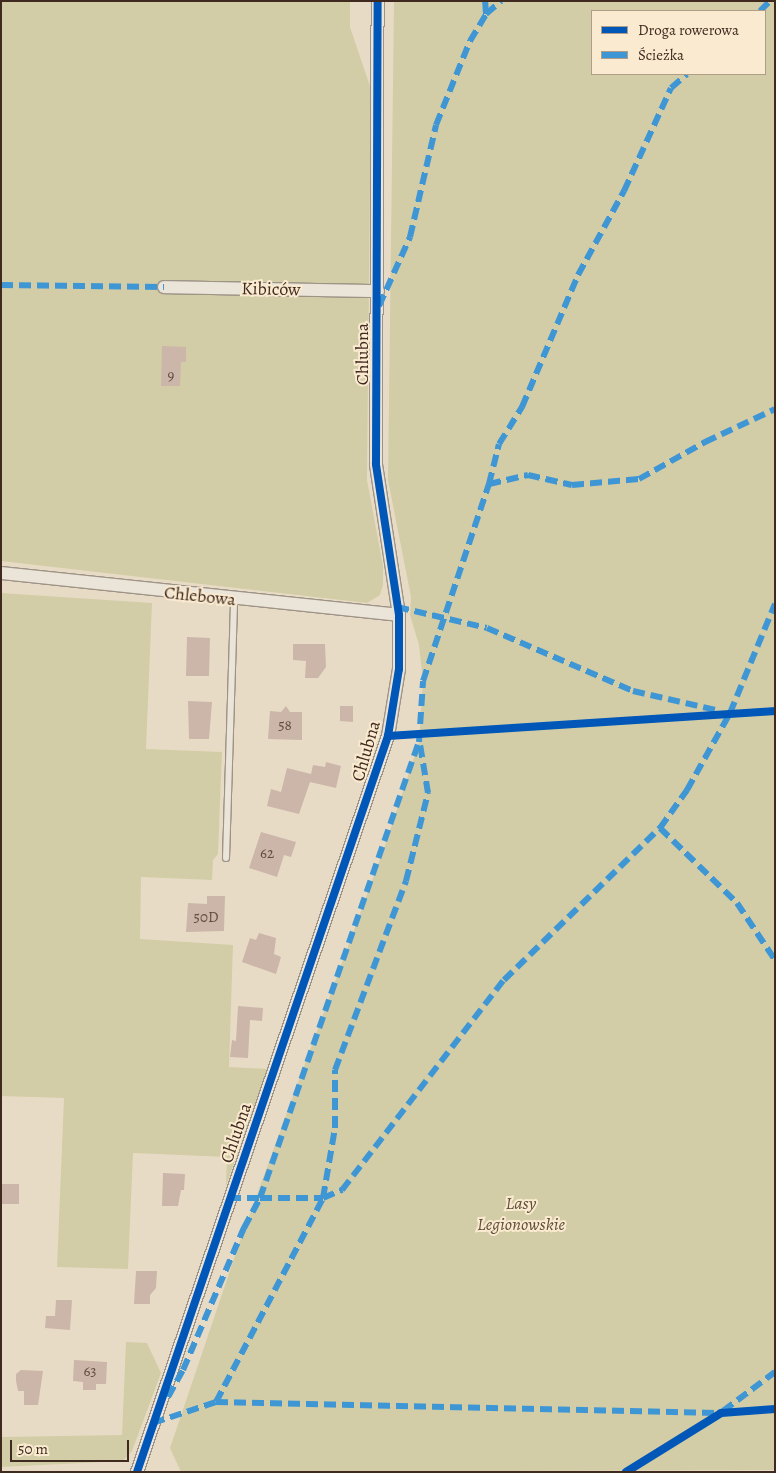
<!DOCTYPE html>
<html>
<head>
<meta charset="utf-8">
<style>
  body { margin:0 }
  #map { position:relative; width:776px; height:1473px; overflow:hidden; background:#e8dbc5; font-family:Alegreya,serif }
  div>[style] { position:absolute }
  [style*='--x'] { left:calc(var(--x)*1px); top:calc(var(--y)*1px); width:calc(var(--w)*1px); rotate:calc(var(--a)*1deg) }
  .green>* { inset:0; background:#d2cda6 }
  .building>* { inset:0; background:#cbb6a9 }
  .roads { filter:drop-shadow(1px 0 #9d9386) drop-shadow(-1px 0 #9d9386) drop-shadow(0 1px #9d9386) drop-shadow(0 -1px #9d9386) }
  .lane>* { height:6px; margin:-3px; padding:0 3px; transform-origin:3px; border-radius:3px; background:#ebe4d9 }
  .street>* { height:12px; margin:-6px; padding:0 6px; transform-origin:6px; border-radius:6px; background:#ebe4d9 }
  .quiet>* { height:6px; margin-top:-3px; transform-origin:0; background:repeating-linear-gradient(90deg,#3f96d5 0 12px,transparent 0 18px) }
  .cycleway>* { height:8px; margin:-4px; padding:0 4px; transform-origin:4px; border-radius:4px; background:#0057b8 }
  span { translate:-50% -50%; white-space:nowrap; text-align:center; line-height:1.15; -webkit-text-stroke:4px #f9ead0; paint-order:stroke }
  .number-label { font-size:15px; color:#634c41 }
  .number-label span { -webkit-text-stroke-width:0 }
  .street-label { font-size:18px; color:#40291e }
  .park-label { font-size:18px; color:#604f3a; font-style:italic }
  .frame { position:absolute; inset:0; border:2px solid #40291e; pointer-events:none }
  .legend { position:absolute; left:591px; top:10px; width:175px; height:65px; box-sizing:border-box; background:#f9ead0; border:1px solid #af9d89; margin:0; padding:6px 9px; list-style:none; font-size:15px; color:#40291e }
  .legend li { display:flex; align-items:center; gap:10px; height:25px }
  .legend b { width:25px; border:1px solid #af9d89 }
  .scale { position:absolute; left:10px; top:1440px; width:119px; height:22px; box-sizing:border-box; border:2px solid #40291e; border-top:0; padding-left:6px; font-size:15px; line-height:18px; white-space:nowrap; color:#40291e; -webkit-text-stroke:4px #f9ead0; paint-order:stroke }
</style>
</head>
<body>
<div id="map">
  <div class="green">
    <i style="clip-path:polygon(1px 1px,350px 1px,350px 27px,371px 89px,367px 480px,383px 566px,383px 585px,380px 595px,367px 603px,1px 561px)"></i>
    <i style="clip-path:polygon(evenodd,394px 1px,775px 1px,775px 1470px,181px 1472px,170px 1448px,241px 1238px,387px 840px,419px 742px,423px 681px,419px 645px,410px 615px,411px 597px,388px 480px,394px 1px,592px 11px,765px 11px,765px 74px,592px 74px,592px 11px)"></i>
    <i style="clip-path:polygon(1px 593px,152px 603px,146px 749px,222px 752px,218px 854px,213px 860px,212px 880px,141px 877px,140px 939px,233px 945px,229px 1067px,267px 1069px,226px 1186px,227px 1157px,133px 1153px,128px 1269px,57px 1267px,64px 1098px,1px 1096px)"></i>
    <i style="clip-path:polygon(126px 1342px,147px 1343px,161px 1373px,132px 1451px,123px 1461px,1px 1467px,1px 1437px,122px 1435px)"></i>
  </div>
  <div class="building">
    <i style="clip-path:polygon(162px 346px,186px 347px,186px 362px,181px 362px,180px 386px,161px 386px)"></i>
    <i style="clip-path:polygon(187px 637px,210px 638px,209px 676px,186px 676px)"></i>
    <i style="clip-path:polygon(293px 644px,325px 644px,326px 667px,318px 678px,305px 678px,306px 661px,293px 660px)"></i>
    <i style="clip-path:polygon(188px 701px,212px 702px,209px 739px,189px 739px)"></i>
    <i style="clip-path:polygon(286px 706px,290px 712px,302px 712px,302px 740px,268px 739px,270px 711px,281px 712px)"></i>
    <i style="clip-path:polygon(340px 706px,353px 706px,353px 722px,340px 721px)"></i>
    <i style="clip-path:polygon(326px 762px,341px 766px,336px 788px,310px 782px,299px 814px,267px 806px,271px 789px,281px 792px,287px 768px,311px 774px,313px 765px,325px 767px)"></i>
    <i style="clip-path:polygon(261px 832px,296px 842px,291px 857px,284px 855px,277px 877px,249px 868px)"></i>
    <i style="clip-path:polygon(207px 896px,225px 896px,224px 931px,186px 932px,188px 903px,207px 904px)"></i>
    <i style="clip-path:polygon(259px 933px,276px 938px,274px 954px,281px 957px,276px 974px,242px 962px,250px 938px,256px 940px)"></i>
    <i style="clip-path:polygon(238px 1006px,263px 1008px,262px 1021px,250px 1020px,248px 1058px,230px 1057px,232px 1040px,236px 1041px)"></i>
    <i style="clip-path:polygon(163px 1173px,185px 1174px,184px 1190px,181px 1190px,178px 1206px,162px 1206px)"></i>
    <i style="clip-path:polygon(1px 1184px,19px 1184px,19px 1204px,1px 1204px)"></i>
    <i style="clip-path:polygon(136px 1271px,157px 1271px,156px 1288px,150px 1295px,150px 1304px,134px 1304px)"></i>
    <i style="clip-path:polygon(56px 1300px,72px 1300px,70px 1330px,45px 1328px,46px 1316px,55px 1316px)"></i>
    <i style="clip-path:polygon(74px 1360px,107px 1362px,106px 1384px,96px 1384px,96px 1390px,83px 1390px,83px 1382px,73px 1381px)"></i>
    <i style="clip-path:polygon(21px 1370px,43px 1371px,38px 1405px,24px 1405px,24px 1391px,18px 1391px,16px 1381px,16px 1374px)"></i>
  </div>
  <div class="roads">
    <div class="lane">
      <i style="--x:226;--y:858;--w:258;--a:-88.2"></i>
    </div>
    <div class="street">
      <i style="--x:164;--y:287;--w:214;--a:1.1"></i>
      <i style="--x:1;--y:573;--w:400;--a:6"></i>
      <i style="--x:137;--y:1472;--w:778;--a:-71.17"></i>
      <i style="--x:388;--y:736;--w:68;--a:-80.7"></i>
      <i style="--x:399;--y:669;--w:54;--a:-90"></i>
      <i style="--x:399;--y:615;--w:153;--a:-98.7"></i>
      <i style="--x:376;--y:464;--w:463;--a:-89.8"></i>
    </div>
  </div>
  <div class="quiet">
    <i style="--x:760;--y:11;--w:14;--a:-45"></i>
    <i style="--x:486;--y:14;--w:20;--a:-41"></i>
    <i style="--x:1;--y:285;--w:163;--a:0.7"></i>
    <i style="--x:379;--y:306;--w:76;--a:-65.8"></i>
    <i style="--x:410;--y:237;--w:115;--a:-76.9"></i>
    <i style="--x:436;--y:125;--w:91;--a:-68"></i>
    <i style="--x:470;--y:41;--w:31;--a:-59"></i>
    <i style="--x:486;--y:14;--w:13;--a:-94"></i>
    <i style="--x:489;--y:484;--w:41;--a:-76"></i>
    <i style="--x:499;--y:444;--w:44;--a:-58.1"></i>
    <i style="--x:522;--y:407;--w:143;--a:-67"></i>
    <i style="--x:578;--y:275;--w:96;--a:-61.3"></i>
    <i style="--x:624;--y:191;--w:113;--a:-65.5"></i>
    <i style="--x:671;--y:88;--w:21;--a:-41"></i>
    <i style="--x:397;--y:607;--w:92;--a:13.1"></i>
    <i style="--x:487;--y:628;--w:159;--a:23.3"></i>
    <i style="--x:633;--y:691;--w:89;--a:12.9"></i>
    <i style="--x:660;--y:828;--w:107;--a:44.2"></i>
    <i style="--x:737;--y:903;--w:69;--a:56.3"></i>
    <i style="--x:229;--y:1198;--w:31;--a:0"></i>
    <i style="--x:260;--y:1198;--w:483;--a:-70.8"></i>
    <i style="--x:419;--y:742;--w:61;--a:-86.2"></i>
    <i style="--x:423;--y:681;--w:208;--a:-71.5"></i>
    <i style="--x:489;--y:484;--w:40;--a:-13"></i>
    <i style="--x:528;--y:475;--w:45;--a:12.8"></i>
    <i style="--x:572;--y:485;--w:67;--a:-5.1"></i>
    <i style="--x:639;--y:479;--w:76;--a:-29.3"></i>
    <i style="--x:705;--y:442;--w:77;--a:-25.2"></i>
    <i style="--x:168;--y:1397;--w:31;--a:-61"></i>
    <i style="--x:183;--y:1370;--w:155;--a:-66.8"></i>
    <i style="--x:244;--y:1228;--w:34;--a:-62"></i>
    <i style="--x:260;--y:1198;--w:63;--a:0"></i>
    <i style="--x:323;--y:1198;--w:21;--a:-23"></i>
    <i style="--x:342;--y:1190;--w:265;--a:-52.4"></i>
    <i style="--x:504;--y:980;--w:218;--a:-44.3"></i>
    <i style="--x:660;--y:828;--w:47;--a:-54.6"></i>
    <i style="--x:687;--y:790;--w:88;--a:-60.8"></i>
    <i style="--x:730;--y:713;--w:118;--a:-67.6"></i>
    <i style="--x:216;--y:1402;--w:501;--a:1.26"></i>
    <i style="--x:723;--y:1411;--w:65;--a:-36.9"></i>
    <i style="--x:153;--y:1423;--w:66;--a:-18.4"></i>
    <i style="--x:216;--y:1402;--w:230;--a:-62.3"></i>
    <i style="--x:323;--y:1198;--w:71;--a:-80.3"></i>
    <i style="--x:335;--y:1128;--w:58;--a:-90"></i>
    <i style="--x:335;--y:1070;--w:202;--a:-69.4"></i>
    <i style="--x:406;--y:881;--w:91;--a:-76"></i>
    <i style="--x:428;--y:793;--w:50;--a:-99.3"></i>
  </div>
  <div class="cycleway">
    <i style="--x:388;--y:736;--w:388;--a:-3.7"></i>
    <i style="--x:137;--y:1472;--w:778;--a:-71.17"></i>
    <i style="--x:388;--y:736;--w:68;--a:-80.7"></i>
    <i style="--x:399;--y:669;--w:54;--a:-90"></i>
    <i style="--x:399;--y:615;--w:153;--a:-98.7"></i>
    <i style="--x:376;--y:464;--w:463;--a:-89.8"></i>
    <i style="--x:626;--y:1472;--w:112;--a:-31.8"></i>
    <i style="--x:721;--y:1413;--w:54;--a:-4.2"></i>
  </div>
  <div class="number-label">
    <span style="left:171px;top:376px">9</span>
    <span style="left:285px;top:726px">58</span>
    <span style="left:267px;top:854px">62</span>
    <span style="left:206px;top:918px">50D</span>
    <span style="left:90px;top:1372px">63</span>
  </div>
  <div class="street-label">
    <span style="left:271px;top:289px;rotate:1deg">Kibiców</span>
    <span style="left:362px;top:354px;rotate:-90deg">Chlubna</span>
    <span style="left:200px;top:596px;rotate:6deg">Chlebowa</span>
    <span style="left:366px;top:751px;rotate:-74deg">Chlubna</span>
    <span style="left:236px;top:1133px;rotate:-71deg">Chlubna</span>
  </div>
  <div class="park-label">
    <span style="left:521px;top:1214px">Lasy<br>Legionowskie</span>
  </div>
  <div class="frame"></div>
  <ul class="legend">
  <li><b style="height:6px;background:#0057b8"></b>Droga rowerowa</li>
  <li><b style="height:6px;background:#3f96d5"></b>Ścieżka</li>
  </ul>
  <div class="scale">50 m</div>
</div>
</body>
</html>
